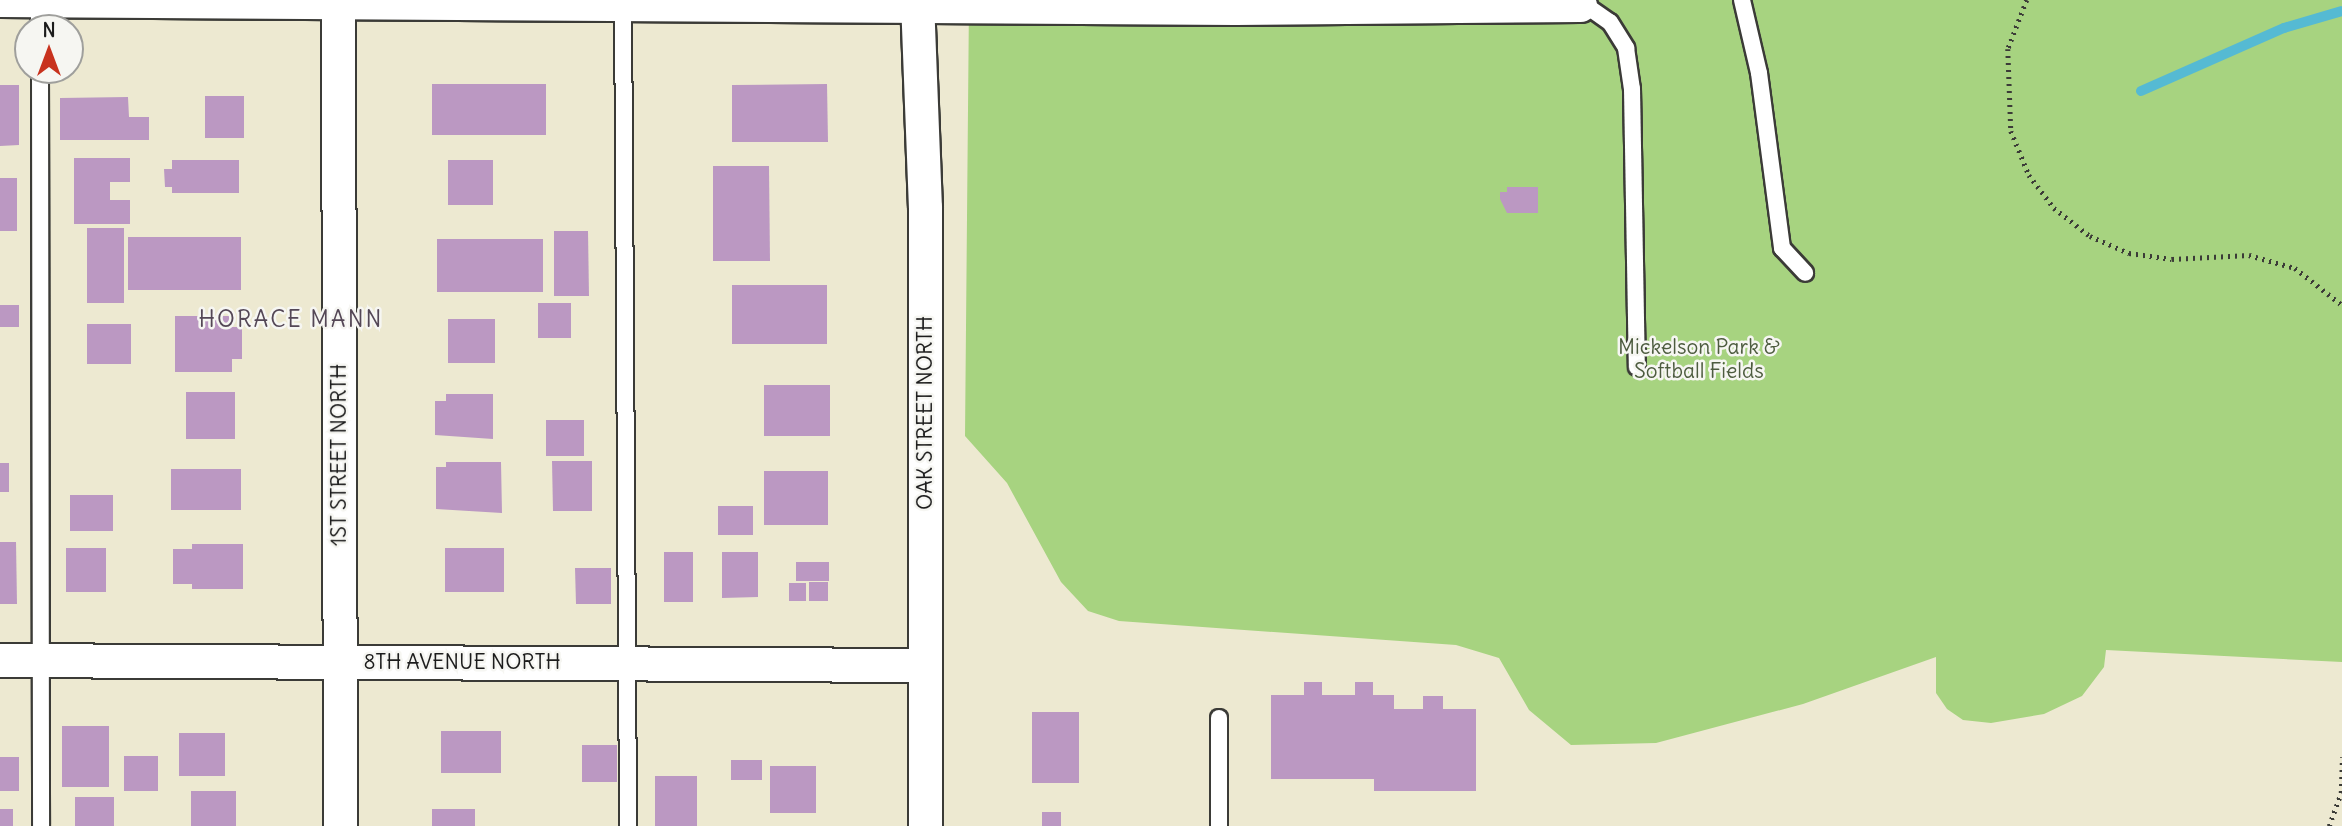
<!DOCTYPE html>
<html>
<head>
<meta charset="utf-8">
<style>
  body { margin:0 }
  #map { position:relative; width:2342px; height:826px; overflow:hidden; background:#ede9d1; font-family:Delius,sans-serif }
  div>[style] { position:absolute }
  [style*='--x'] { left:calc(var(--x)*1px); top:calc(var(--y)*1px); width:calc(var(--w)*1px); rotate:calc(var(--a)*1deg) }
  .green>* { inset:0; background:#a7d380 }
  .stream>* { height:10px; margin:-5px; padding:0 5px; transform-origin:5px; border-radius:5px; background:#55bad3 }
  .building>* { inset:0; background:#bb98c2 }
  .path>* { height:4.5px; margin-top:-2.25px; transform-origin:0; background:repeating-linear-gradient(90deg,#3b3b37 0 2px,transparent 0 7px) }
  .roads { filter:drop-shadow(2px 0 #3b3b37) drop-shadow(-2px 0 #3b3b37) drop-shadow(0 2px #3b3b37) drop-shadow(0 -2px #3b3b37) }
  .service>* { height:16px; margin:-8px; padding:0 8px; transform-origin:8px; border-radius:8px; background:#fff }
  .minor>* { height:33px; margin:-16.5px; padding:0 16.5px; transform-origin:16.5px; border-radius:16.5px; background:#fff }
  span { translate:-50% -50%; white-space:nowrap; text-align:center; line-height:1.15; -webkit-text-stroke:5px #f6f6f2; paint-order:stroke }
  .park-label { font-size:21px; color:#4d5c3f }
  .street-label { font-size:21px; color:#1c1c1c }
  .neighbourhood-label { font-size:23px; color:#544756; letter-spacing:2px }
  .north { position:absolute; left:14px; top:14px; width:70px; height:70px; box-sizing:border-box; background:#f6f6f2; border:2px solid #9f9f9c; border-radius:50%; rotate:0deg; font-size:19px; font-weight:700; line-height:28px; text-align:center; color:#1c1c1c }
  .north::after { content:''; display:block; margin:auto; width:24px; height:32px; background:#c8321e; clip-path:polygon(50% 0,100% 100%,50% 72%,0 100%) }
</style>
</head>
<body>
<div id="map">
  <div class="green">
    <i style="clip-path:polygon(969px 0,2342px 0,2342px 662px,2106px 650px,2104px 667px,2082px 696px,2044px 714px,1991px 723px,1963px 720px,1947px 709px,1936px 693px,1936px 657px,1803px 704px,1656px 743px,1571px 745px,1529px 710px,1499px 658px,1456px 645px,1119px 621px,1088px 611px,1061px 582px,1007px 483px,965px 436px)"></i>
  </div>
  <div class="stream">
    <i style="--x:2141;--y:91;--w:156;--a:-23.8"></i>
    <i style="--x:2284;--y:28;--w:60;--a:-16.3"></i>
  </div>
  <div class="building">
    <i style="clip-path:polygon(432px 84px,546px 84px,546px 135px,432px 135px)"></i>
    <i style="clip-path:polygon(827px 84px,828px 142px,732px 142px,732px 85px)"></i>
    <i style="clip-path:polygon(0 85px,19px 85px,19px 145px,0 146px)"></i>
    <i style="clip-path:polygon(205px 96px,244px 96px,244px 138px,205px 138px)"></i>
    <i style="clip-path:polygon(128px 97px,129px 117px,149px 117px,149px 140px,60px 140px,60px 98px)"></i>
    <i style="clip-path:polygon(74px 158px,130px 158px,130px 182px,110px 182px,110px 200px,130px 200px,130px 224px,74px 224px)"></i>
    <i style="clip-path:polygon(172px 160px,239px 160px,239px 193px,172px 193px,172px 187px,165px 187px,164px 169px,172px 169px)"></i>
    <i style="clip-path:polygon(448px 160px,493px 160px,493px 205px,448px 205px)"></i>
    <i style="clip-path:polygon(713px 166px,769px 166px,770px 261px,713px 261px)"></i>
    <i style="clip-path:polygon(0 178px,17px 178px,17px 231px,0 231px)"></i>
    <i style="clip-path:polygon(1507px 187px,1538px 187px,1538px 213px,1507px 213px,1500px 199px,1500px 192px,1507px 192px)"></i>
    <i style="clip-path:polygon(87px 228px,124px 228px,124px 303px,87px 303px)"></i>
    <i style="clip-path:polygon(554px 231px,588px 231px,589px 296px,554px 296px)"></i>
    <i style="clip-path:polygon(128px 237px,241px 237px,241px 290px,128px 290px)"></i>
    <i style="clip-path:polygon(437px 239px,543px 239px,543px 292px,437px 292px)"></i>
    <i style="clip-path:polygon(732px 285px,827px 285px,827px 344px,732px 344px)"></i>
    <i style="clip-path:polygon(538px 303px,571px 303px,571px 338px,538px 338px)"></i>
    <i style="clip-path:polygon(0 305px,19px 305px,19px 327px,0 327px)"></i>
    <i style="clip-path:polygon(175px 316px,232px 316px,232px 327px,242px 327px,242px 359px,232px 359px,232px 372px,175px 372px)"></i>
    <i style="clip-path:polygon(448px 319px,495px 319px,495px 363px,448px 363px)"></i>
    <i style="clip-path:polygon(87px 324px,131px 324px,131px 364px,87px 364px)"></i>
    <i style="clip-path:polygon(764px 385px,830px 385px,830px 436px,764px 436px)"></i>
    <i style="clip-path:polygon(186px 392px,235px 392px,235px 439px,186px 439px)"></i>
    <i style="clip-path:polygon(446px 394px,493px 394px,493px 439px,435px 435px,435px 401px,446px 401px)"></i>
    <i style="clip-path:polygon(546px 420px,584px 420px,584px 456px,546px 456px)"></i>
    <i style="clip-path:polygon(552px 461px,592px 461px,592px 511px,553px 511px)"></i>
    <i style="clip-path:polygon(446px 462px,501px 462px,502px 513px,436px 509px,436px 467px,446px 467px)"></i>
    <i style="clip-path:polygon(0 463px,9px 463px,9px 492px,0 492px)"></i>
    <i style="clip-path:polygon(171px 469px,241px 469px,241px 510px,171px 510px)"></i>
    <i style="clip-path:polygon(764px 471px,828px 471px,828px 525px,764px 525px)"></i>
    <i style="clip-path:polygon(70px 495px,113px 495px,113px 531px,70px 531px)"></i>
    <i style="clip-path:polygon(718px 506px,753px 506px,753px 535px,718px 535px)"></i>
    <i style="clip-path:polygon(0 542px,16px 542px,17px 604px,0 604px)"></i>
    <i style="clip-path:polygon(192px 544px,243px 544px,243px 589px,192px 589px,192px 584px,173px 584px,173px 549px,192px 549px)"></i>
    <i style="clip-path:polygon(66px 548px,106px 548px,106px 592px,66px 592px)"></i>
    <i style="clip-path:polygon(445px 548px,504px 548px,504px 592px,445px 592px)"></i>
    <i style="clip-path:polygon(664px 552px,693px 552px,693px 602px,664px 602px)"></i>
    <i style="clip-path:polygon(722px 552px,758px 552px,758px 597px,722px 598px)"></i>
    <i style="clip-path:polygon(796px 562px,829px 562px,829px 581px,796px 581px)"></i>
    <i style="clip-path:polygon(575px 568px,611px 568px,611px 604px,576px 604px)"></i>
    <i style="clip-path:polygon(809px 582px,828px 582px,828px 601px,809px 601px)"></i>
    <i style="clip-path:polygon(789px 583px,806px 583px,806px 601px,789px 601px)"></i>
    <i style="clip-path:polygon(1304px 682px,1322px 682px,1322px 695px,1355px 695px,1355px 682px,1373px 682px,1373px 695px,1394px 695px,1394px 709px,1423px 709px,1423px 696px,1443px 696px,1443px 709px,1476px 709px,1476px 791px,1374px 791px,1374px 779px,1271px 779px,1271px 695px,1304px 695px)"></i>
    <i style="clip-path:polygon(1032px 712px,1079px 712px,1079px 783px,1032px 783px)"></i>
    <i style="clip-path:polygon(62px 726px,109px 726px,109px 787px,62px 787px)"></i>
    <i style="clip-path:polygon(441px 731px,501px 731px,501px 773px,441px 773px)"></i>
    <i style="clip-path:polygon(179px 733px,225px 733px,225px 776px,179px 776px)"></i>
    <i style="clip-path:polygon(582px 745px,617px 745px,617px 782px,582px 782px)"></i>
    <i style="clip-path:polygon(124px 756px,158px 756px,158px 791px,124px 791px)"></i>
    <i style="clip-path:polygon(0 757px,19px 757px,19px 791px,0 791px)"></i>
    <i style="clip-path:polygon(731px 760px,762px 760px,762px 780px,731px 780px)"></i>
    <i style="clip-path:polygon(770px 766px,816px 766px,816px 813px,770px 813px)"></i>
    <i style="clip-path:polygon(655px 776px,697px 776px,697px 826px,655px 826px)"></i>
    <i style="clip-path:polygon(191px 791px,236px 791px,236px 826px,191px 826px)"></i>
    <i style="clip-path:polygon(75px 797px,114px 797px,114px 826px,75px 826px)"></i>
    <i style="clip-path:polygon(0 809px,13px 809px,13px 826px,0 826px)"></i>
    <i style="clip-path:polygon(432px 809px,475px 809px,475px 826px,432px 826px)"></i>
    <i style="clip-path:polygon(1042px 812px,1061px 812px,1061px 826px,1042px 826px)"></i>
  </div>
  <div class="path">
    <i style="--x:2027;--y:0;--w:53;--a:111.2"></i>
    <i style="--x:2008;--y:49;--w:82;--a:87.9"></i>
    <i style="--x:2011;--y:131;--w:48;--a:67.8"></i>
    <i style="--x:2029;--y:175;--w:41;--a:52.9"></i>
    <i style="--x:2054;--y:208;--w:46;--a:37.9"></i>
    <i style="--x:2090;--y:236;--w:43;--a:23.6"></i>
    <i style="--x:2129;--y:253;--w:43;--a:7.9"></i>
    <i style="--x:2172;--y:259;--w:77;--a:-3"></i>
    <i style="--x:2249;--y:255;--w:48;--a:15.8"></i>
    <i style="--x:2295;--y:268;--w:60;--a:38.2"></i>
    <i style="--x:2329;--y:826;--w:35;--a:-70"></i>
    <i style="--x:2341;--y:793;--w:36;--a:-88"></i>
  </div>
  <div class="roads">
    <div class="service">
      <i style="--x:623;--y:0;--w:826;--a:89.65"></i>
      <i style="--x:1742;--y:0;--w:75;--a:76.9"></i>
      <i style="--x:1759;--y:73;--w:177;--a:82.5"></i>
      <i style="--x:1782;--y:248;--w:34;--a:47"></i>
      <i style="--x:1581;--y:2;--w:35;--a:35"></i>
      <i style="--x:1610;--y:22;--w:31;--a:58"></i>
      <i style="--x:1626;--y:48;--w:41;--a:81.7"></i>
      <i style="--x:1632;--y:89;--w:278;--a:89"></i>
      <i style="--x:39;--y:28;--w:28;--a:-90"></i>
      <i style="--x:40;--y:70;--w:756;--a:89.92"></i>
      <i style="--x:1219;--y:826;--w:108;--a:-90"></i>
    </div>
    <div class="minor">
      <i style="--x:0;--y:0;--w:1235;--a:0.37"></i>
      <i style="--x:1235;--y:8;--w:345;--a:-0.5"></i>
      <i style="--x:338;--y:0;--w:826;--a:89.86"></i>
      <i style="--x:917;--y:0;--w:207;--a:87.8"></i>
      <i style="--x:925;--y:207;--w:619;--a:90"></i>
      <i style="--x:0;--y:660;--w:925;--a:0.31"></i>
    </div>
  </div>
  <div class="park-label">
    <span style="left:1699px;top:359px">Mickelson Park &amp;<br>Softball Fields</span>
  </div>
  <div class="street-label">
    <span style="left:925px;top:413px;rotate:-90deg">OAK STREET NORTH</span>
    <span style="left:339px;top:455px;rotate:-90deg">1ST STREET NORTH</span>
    <span style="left:462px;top:662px">8TH AVENUE NORTH</span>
  </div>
  <div class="neighbourhood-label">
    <span style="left:291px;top:319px">HORACE MANN</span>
  </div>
  <div class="north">N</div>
</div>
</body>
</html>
